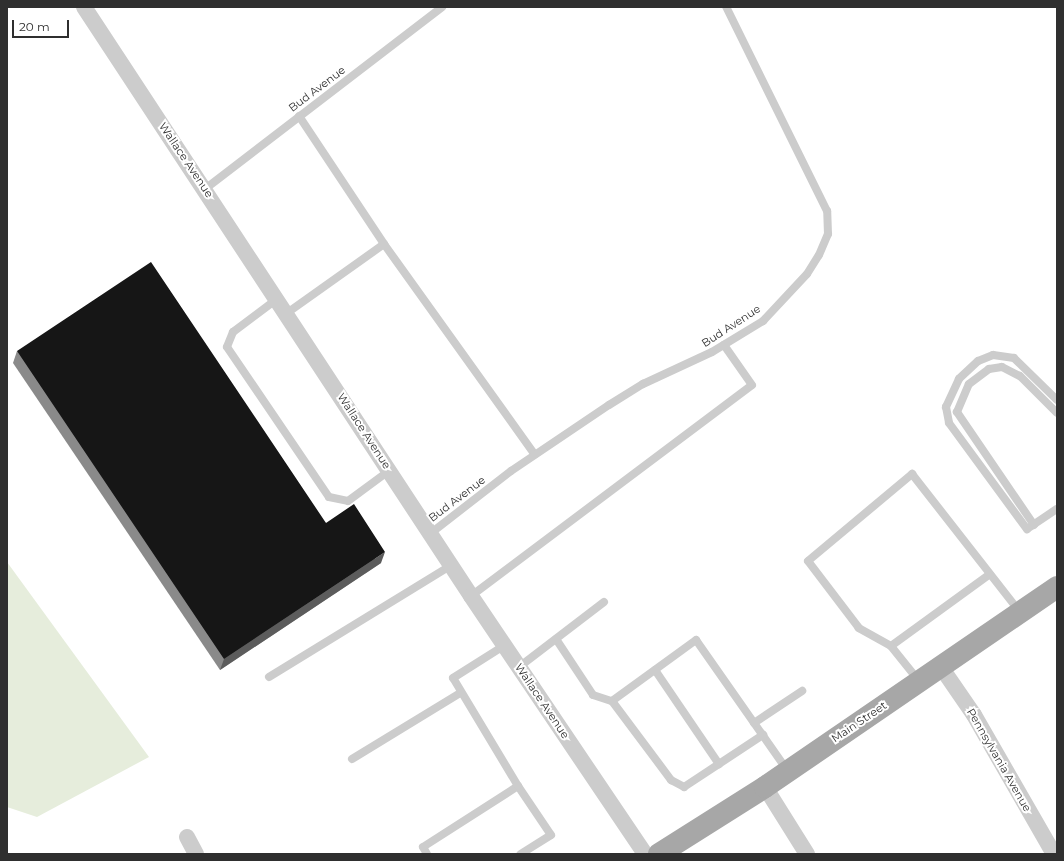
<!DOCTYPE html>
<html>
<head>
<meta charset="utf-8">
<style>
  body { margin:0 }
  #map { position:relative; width:1064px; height:861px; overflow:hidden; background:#fff; font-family:Montserrat,sans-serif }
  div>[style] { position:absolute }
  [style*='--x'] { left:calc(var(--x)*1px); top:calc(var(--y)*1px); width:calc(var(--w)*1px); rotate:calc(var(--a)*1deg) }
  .green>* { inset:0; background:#e6eddc }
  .lane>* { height:8px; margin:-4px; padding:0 4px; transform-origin:4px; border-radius:4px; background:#ccc }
  .street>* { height:16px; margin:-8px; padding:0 8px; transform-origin:8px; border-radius:8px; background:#ccc }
  .primary>* { height:22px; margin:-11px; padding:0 11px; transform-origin:11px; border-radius:11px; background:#a7a7a7 }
  .wall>* { inset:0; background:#8a8a8a }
  .shaded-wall>* { inset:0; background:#5c5c5c }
  .building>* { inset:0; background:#161616 }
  span { translate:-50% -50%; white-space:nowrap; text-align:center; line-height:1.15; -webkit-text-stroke:4px #fff; paint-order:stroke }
  .street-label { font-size:11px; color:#2f2f2f }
  .frame { position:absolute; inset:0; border:8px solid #2f2f2f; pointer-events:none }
  .scale { position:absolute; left:12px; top:20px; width:57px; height:18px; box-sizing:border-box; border:2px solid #2f2f2f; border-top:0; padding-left:5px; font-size:12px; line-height:14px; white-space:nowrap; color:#2f2f2f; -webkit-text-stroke:3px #fff; paint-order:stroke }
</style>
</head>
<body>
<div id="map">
  <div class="green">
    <i style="clip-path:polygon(7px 562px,149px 757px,37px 817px,7px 807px)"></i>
  </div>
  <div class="lane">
    <i style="--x:299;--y:116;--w:154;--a:56.4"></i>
    <i style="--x:384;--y:244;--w:259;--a:54.4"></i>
    <i style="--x:205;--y:189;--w:299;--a:-37.5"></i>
    <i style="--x:277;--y:299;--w:55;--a:143.1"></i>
    <i style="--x:233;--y:332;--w:16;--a:112"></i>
    <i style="--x:227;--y:347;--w:181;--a:55.8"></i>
    <i style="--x:329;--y:497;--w:19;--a:12"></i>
    <i style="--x:348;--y:501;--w:52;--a:-36.4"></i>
    <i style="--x:287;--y:313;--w:119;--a:-35.4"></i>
    <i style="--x:1057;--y:400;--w:60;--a:-135.7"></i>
    <i style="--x:1014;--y:358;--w:21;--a:-172"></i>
    <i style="--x:993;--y:355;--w:16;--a:158"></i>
    <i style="--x:978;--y:361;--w:26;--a:137"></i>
    <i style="--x:959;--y:379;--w:31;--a:115"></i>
    <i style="--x:946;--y:407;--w:16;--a:79"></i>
    <i style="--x:949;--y:423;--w:132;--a:53.7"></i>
    <i style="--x:1027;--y:529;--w:36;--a:-34"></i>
    <i style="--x:1034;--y:525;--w:137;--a:-124.3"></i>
    <i style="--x:957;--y:412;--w:30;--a:-67"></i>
    <i style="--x:969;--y:384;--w:25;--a:-37"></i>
    <i style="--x:989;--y:369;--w:13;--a:-9"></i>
    <i style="--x:1002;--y:367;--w:20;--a:27"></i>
    <i style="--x:1020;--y:376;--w:52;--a:45"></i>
    <i style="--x:431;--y:533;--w:101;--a:-37.8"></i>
    <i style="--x:511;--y:471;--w:118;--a:-34"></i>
    <i style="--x:609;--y:405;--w:40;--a:-32"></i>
    <i style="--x:643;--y:384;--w:76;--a:-24.9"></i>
    <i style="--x:712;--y:352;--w:60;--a:-31.3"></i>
    <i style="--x:763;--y:321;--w:64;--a:-46.9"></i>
    <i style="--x:807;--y:274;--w:22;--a:-58"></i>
    <i style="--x:819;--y:255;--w:23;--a:-67"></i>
    <i style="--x:828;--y:234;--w:23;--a:-92"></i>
    <i style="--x:827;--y:211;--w:228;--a:-116.3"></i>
    <i style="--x:471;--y:596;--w:351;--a:-36.9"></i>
    <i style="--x:752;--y:385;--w:49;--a:-125"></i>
    <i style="--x:556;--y:639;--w:67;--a:56.5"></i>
    <i style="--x:593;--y:695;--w:20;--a:18"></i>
    <i style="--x:612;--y:701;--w:104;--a:-36"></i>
    <i style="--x:696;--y:640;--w:159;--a:55"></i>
    <i style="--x:891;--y:646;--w:122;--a:-36"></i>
    <i style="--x:519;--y:667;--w:107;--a:-37.4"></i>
    <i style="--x:655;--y:670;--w:114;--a:55.8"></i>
    <i style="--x:269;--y:677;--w:215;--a:-31.5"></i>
    <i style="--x:919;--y:681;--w:45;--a:-128.7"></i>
    <i style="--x:891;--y:646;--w:37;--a:-151"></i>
    <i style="--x:859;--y:628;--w:84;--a:-127.3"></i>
    <i style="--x:808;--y:561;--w:136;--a:-39.9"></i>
    <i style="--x:912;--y:474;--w:175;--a:52"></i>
    <i style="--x:612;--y:701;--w:99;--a:53.2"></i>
    <i style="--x:671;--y:780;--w:15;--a:28"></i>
    <i style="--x:684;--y:787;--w:95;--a:-33.4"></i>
    <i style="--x:754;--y:723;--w:58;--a:-33.7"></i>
    <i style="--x:352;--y:759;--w:127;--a:-31.4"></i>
    <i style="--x:518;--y:786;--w:59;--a:56"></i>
    <i style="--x:551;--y:835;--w:36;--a:148"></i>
    <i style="--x:427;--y:854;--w:8;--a:-120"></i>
    <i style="--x:423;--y:847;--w:113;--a:-32.7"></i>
    <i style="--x:518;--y:786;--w:126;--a:-121"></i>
    <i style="--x:453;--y:678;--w:62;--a:-32.4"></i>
  </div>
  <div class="street">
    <i style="--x:84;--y:7;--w:705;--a:56.69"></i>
    <i style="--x:471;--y:596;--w:311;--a:56"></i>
    <i style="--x:941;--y:667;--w:58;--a:55.5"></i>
    <i style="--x:974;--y:715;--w:160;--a:60.1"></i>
    <i style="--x:765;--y:787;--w:79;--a:57.9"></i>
    <i style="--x:187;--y:837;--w:19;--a:62"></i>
  </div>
  <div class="primary">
    <i style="--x:659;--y:854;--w:125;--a:-32.3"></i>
    <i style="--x:765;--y:787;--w:354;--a:-34.4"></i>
  </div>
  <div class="wall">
    <i style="clip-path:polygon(17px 351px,326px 523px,381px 563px,220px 670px,13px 363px)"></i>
  </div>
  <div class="shaded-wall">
    <i style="clip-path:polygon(385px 552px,381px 563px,220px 670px,224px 659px)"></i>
  </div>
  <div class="building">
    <i style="clip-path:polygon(151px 262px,326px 523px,354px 504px,385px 552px,224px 659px,17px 351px)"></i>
  </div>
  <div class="street-label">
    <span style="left:317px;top:89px;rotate:-37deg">Bud Avenue</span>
    <span style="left:186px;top:160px;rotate:56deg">Wallace Avenue</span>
    <span style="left:731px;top:326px;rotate:-33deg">Bud Avenue</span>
    <span style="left:364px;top:431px;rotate:57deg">Wallace Avenue</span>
    <span style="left:457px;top:499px;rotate:-37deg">Bud Avenue</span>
    <span style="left:542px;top:701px;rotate:56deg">Wallace Avenue</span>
    <span style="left:859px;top:722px;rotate:-34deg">Main Street</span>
    <span style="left:999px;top:760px;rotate:60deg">Pennsylvania Avenue</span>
  </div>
  <div class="frame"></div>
  <div class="scale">20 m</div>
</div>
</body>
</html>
